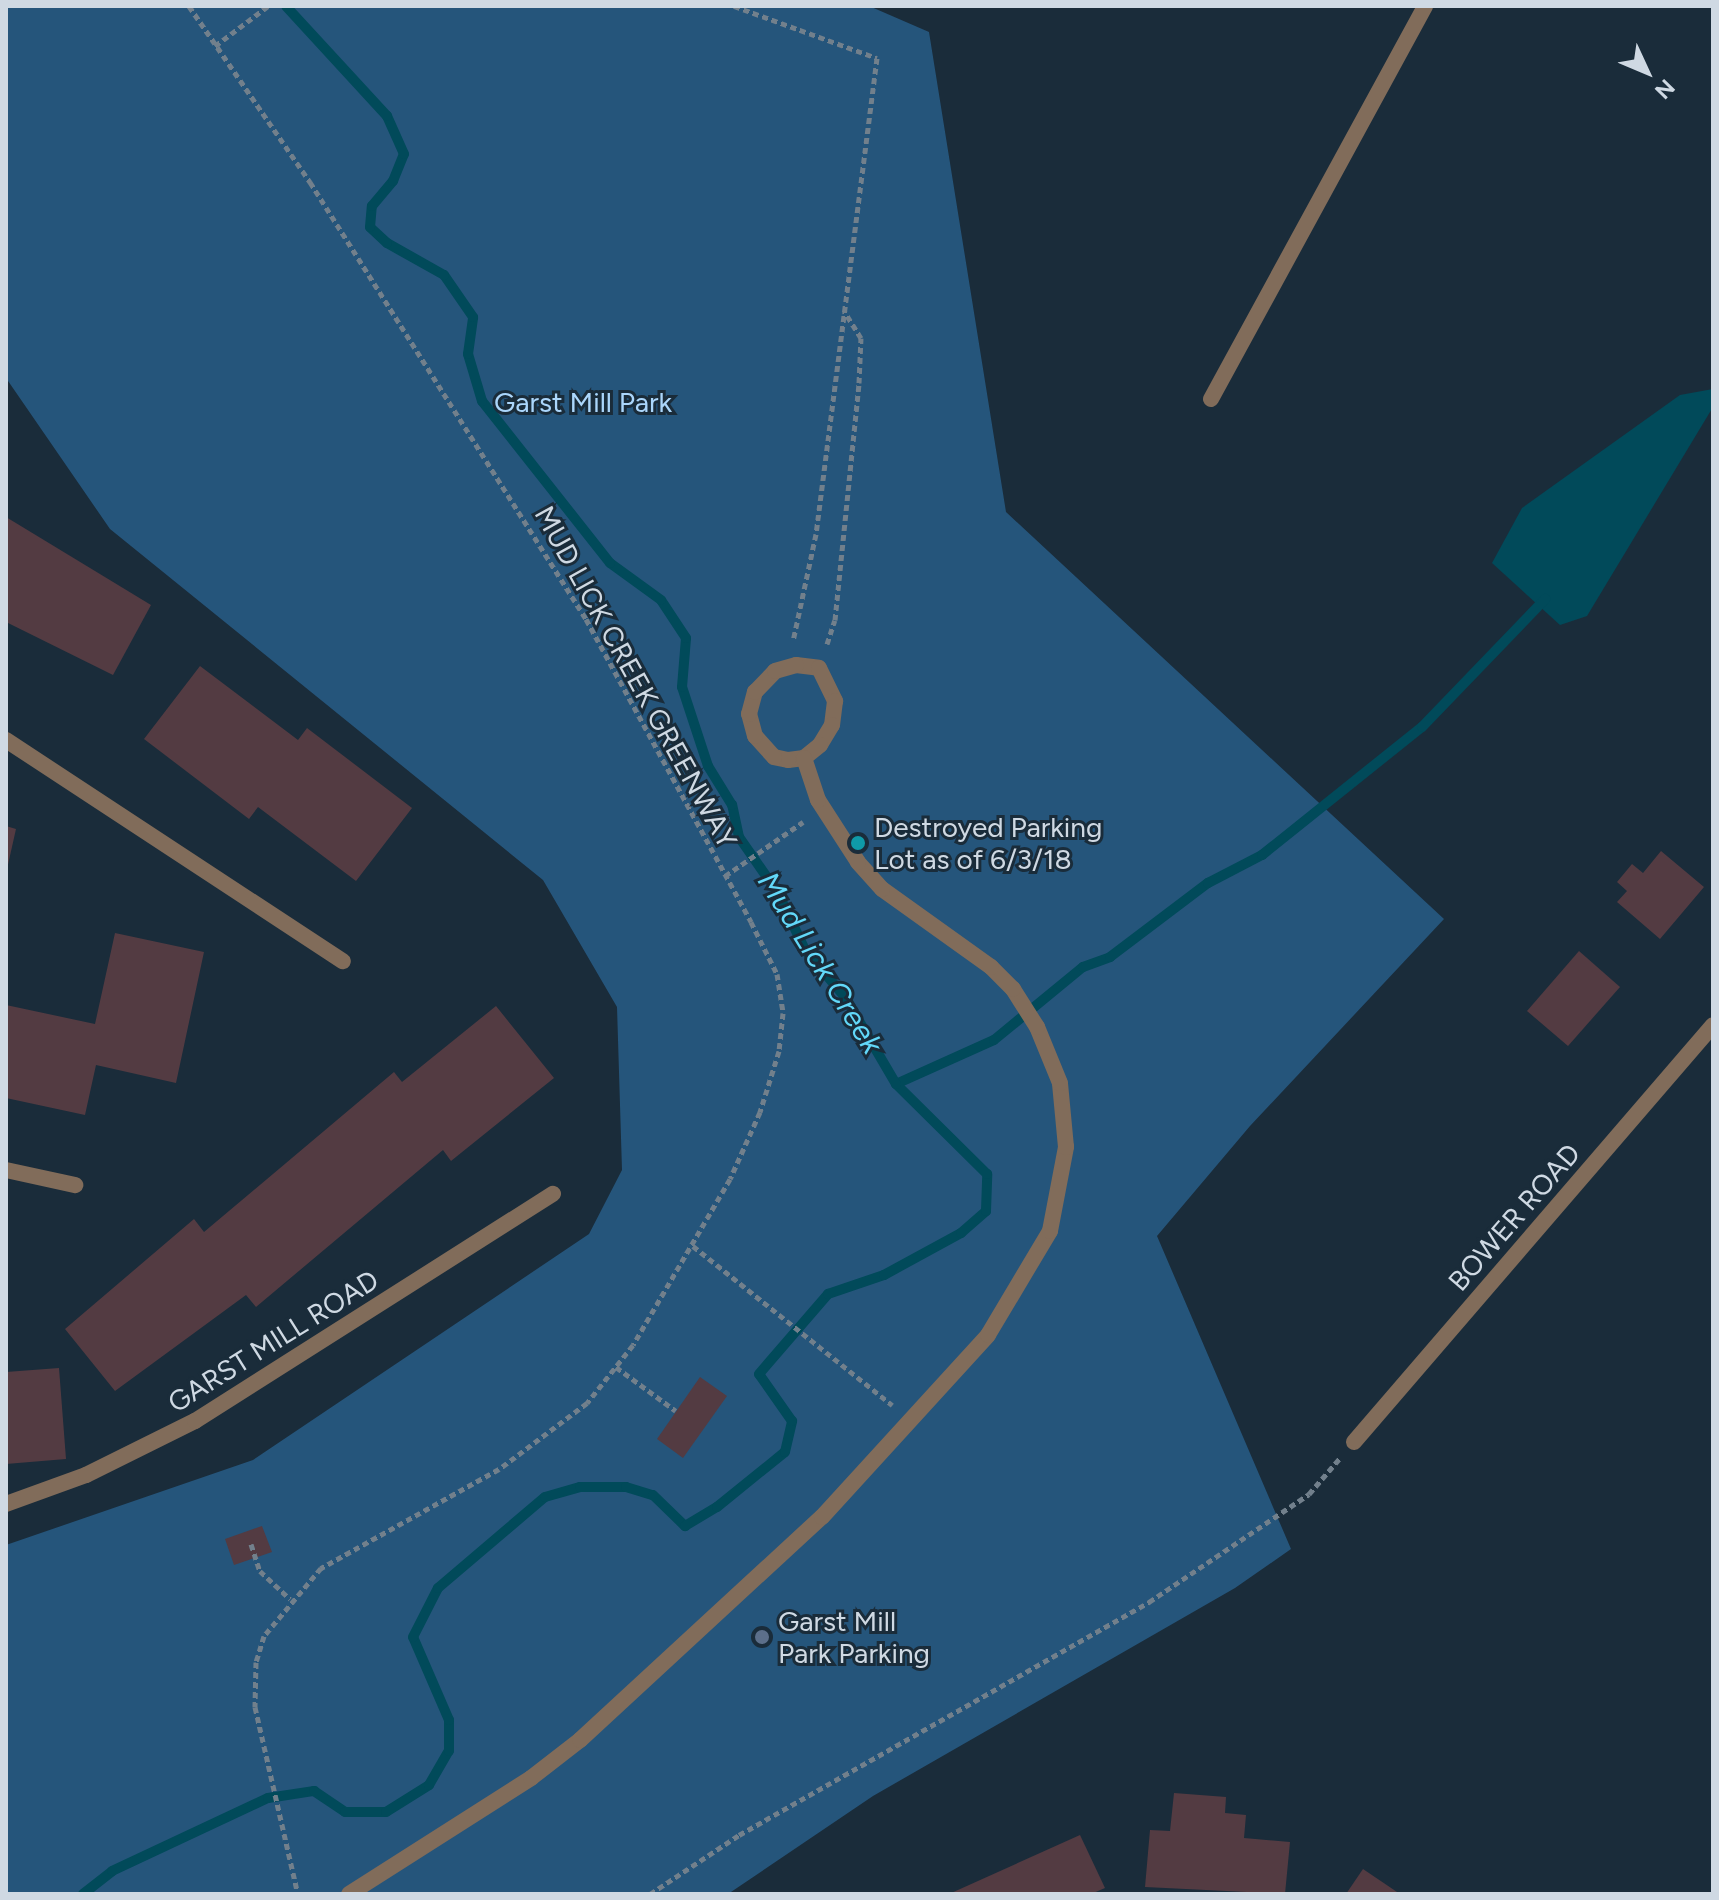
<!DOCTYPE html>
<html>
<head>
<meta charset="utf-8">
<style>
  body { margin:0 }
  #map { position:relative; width:1719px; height:1900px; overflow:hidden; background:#1a2c3a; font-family:Figtree,sans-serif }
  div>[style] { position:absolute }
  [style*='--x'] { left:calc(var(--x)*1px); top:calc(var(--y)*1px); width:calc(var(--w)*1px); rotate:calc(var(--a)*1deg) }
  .green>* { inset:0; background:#25557b }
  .water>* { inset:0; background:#014a5a }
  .stream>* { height:10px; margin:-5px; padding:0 5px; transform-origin:5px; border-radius:5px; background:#014a5a }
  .building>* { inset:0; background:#533b42 }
  .path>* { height:5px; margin-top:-2.5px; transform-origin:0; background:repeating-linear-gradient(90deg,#72808c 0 6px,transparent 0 10px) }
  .service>* { height:16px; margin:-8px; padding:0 8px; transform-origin:8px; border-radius:8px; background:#816c5a }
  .minor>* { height:16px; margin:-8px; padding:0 8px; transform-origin:8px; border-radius:8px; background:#816c5a }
  .dots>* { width:22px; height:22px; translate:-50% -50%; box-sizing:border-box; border:4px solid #1a2c3a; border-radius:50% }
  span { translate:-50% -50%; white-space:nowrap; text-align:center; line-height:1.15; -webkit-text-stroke:6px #1a2c3a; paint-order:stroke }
  .park-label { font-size:28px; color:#abd6fb }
  .street-label { font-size:28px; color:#cfd9e3 }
  .poi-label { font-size:28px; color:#cfd9e3 }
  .left { translate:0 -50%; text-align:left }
  .water-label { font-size:30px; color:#62d8f9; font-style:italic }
  .frame { position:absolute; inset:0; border:8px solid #cfd9e3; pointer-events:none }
  .north { position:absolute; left:1607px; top:32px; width:80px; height:80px; -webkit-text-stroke:6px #1a2c3a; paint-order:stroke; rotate:134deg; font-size:22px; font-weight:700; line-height:32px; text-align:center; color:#cfd9e3 }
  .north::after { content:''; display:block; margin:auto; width:28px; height:36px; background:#cfd9e3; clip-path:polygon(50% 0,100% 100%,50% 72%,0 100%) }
</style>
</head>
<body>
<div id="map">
  <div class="green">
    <i style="clip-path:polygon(6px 6px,869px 6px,929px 32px,1006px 512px,1444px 919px,1250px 1126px,1157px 1236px,1291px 1549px,1235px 1588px,873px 1796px,728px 1894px,6px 1894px,6px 1545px,253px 1460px,589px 1234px,622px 1170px,617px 1007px,543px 880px,110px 529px,6px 378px)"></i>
  </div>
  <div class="water">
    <i style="clip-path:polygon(1713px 389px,1713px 407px,1587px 616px,1560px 625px,1492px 563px,1522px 508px,1680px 395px)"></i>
  </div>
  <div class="stream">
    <i style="--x:896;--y:1084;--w:107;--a:-24.2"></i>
    <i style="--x:994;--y:1040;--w:115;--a:-39.4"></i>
    <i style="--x:1083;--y:967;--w:29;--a:-20"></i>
    <i style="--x:1110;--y:957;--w:123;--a:-37.1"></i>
    <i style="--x:1208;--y:883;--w:61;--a:-27.4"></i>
    <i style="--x:1262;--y:855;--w:205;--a:-38.7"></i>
    <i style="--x:1422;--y:727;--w:178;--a:-46.1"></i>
    <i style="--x:83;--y:1894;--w:37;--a:-38"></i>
    <i style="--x:112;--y:1871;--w:172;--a:-25.1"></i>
    <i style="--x:268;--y:1798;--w:47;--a:-8.7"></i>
    <i style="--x:314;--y:1791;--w:37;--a:34"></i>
    <i style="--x:345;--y:1812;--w:41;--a:0"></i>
    <i style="--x:386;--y:1812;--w:51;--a:-32.1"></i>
    <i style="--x:429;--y:1785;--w:39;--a:-60"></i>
    <i style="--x:449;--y:1751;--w:31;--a:-90"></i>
    <i style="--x:449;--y:1720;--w:90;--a:-113.4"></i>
    <i style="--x:413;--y:1637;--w:55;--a:-63"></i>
    <i style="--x:438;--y:1588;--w:140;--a:-40.4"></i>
    <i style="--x:545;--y:1497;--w:36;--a:-16"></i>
    <i style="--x:580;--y:1487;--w:46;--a:0"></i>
    <i style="--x:626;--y:1487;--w:28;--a:17"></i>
    <i style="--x:653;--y:1495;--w:45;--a:44.1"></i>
    <i style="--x:685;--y:1526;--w:37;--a:-31"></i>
    <i style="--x:717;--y:1507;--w:87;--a:-39"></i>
    <i style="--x:785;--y:1452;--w:32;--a:-77"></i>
    <i style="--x:792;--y:1421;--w:57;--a:-125.1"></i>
    <i style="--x:759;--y:1374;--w:106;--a:-49.2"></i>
    <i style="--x:828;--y:1294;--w:59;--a:-18.7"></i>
    <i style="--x:884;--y:1275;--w:88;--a:-28.6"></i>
    <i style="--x:961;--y:1233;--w:33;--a:-41"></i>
    <i style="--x:986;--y:1211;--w:37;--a:-88"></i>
    <i style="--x:987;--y:1174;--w:128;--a:-135.3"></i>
    <i style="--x:896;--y:1084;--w:101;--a:-120.4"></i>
    <i style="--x:845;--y:997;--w:62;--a:-130.4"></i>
    <i style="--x:805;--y:950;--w:63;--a:-115.3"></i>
    <i style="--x:778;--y:893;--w:68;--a:-124.9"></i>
    <i style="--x:739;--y:837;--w:33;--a:-102"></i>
    <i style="--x:732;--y:805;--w:46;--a:-121.6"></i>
    <i style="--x:708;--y:766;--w:83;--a:-108.2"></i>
    <i style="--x:682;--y:687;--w:49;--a:-85.3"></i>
    <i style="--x:686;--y:638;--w:45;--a:-123.3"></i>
    <i style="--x:661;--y:600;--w:63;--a:-144"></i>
    <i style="--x:610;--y:563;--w:206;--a:-128.3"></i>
    <i style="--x:482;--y:401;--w:49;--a:-106.6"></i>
    <i style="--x:468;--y:354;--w:37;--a:-82"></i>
    <i style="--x:473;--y:317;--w:51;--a:-124.6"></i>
    <i style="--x:444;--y:275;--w:65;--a:-150.7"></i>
    <i style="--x:387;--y:243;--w:23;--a:-137"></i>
    <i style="--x:370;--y:227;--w:21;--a:-85"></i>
    <i style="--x:372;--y:206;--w:33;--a:-50"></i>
    <i style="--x:393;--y:181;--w:29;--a:-68"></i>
    <i style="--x:404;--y:154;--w:42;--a:-114.1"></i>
    <i style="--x:387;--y:116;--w:149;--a:-132.6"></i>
  </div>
  <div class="building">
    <i style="clip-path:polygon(6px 517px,151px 605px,113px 675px,6px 622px)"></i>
    <i style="clip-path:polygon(200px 666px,298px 740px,307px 728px,412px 808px,356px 881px,258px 807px,249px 819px,144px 739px)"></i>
    <i style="clip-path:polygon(6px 826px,16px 829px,7px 869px,6px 869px)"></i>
    <i style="clip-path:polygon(1661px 851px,1704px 887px,1660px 939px,1617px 902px,1627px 891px,1617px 882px,1632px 864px,1643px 873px)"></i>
    <i style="clip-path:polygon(115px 933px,204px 952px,176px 1083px,96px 1065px,85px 1115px,6px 1098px,6px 1005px,95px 1024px)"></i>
    <i style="clip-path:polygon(1579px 951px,1620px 987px,1568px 1046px,1527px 1011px)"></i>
    <i style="clip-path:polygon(496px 1006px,554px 1078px,451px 1161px,443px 1150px,256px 1307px,246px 1295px,115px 1391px,65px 1329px,194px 1219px,204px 1232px,394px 1072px,402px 1082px)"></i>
    <i style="clip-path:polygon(59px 1368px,66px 1459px,6px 1464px,6px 1372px)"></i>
    <i style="clip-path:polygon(700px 1377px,727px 1396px,683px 1458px,657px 1439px)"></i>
    <i style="clip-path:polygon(262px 1526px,272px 1552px,234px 1565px,225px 1539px)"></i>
    <i style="clip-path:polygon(1174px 1793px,1226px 1797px,1225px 1813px,1246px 1815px,1244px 1838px,1290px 1842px,1285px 1894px,1145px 1887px,1150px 1830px,1170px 1831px)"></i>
    <i style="clip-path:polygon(1080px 1835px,1105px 1888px,1091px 1894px,949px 1894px)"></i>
    <i style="clip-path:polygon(1363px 1869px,1400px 1894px,1346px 1894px)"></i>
  </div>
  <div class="path">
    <i style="--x:189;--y:6;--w:214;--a:55.5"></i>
    <i style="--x:310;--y:182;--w:517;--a:57.72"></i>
    <i style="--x:586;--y:619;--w:345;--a:61.4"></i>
    <i style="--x:751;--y:922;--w:58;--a:63.4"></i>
    <i style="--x:777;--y:974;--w:39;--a:81"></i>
    <i style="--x:783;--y:1013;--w:38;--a:96"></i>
    <i style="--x:779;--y:1051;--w:64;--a:107.3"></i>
    <i style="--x:760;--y:1112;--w:73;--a:114.1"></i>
    <i style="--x:730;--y:1179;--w:192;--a:120.3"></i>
    <i style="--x:633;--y:1345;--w:74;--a:128.4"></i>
    <i style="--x:587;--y:1403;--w:110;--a:143.1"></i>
    <i style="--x:499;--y:1469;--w:204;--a:150.9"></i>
    <i style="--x:321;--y:1568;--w:89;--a:130"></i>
    <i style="--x:264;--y:1636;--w:27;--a:107"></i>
    <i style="--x:256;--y:1662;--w:45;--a:91.3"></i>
    <i style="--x:255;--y:1707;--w:192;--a:77.1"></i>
    <i style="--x:734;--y:6;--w:152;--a:20"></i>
    <i style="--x:877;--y:58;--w:480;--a:97.3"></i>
    <i style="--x:816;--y:534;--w:109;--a:102.1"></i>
    <i style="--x:215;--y:46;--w:66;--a:-37"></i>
    <i style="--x:827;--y:644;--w:25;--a:-72"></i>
    <i style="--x:835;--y:620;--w:238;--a:-84.2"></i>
    <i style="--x:859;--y:383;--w:45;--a:-87.5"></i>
    <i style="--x:861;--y:338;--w:32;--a:-122"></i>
    <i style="--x:725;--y:876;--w:95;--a:-34.7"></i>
    <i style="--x:693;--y:1246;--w:255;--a:38.6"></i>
    <i style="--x:616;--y:1367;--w:74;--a:36.3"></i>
    <i style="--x:251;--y:1544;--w:28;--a:72"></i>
    <i style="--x:260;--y:1571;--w:41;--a:43"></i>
    <i style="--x:650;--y:1894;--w:107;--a:-33.5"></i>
    <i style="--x:739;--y:1835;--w:472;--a:-29.6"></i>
    <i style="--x:1149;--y:1602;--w:193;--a:-34"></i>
    <i style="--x:1309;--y:1494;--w:48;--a:-49.3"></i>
  </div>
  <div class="service">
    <i style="--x:796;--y:665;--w:23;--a:7"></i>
    <i style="--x:819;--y:668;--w:37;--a:64"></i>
    <i style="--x:835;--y:701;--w:24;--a:97"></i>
    <i style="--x:832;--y:725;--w:23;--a:121"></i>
    <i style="--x:820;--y:745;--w:21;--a:141"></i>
    <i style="--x:804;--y:758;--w:16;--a:173"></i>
    <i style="--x:788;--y:760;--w:14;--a:-168"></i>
    <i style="--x:774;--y:757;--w:28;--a:-132"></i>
    <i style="--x:755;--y:736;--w:23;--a:-105"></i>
    <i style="--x:749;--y:714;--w:23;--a:-75"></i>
    <i style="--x:755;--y:692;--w:29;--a:-46"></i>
    <i style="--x:775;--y:671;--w:22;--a:-16"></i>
    <i style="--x:349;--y:1894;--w:216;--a:-32.5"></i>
    <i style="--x:531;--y:1778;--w:62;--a:-37.8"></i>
    <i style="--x:580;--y:1740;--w:329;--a:-42.7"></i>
    <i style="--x:822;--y:1517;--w:246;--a:-47.6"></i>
    <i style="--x:988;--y:1335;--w:121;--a:-59.2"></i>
    <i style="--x:1050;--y:1231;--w:86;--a:-79.2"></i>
    <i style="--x:1066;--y:1147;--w:64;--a:-95.4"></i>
    <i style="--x:1060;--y:1083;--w:61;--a:-112.3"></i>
    <i style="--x:1037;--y:1027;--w:45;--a:-122.3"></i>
    <i style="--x:1013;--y:989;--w:31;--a:-135"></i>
    <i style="--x:991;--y:967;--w:134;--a:-144.4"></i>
    <i style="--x:882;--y:889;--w:36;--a:-132"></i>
    <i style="--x:858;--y:862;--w:74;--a:-122.8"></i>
    <i style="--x:818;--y:800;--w:44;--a:-108.4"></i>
  </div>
  <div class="minor">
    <i style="--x:1211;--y:399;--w:447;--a:-61.4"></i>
    <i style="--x:6;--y:740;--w:403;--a:33.3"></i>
    <i style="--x:6;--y:1170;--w:71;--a:12.3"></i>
    <i style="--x:1354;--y:1442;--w:550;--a:-49.27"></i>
    <i style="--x:6;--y:1504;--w:85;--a:-19.9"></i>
    <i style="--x:86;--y:1475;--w:122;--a:-26.4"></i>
    <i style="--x:195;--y:1421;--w:424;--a:-32.4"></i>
  </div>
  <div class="dots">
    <i style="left:858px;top:843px;background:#0f9aa8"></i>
    <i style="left:762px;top:1637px;background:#5c6f8a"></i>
  </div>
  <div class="park-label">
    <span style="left:583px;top:402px">Garst Mill Park</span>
  </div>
  <div class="street-label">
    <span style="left:636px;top:677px;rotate:61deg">MUD LICK CREEK GREENWAY</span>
    <span style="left:1514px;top:1217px;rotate:-49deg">BOWER ROAD</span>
    <span style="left:273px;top:1341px;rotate:-32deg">GARST MILL ROAD</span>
  </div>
  <div class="poi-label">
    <span class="left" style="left:874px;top:843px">Destroyed Parking<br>Lot as of 6/3/18</span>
    <span class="left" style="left:778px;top:1637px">Garst Mill<br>Park Parking</span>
  </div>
  <div class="water-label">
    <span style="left:820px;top:963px;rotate:58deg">Mud Lick Creek</span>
  </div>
  <div class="frame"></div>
  <div class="north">N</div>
</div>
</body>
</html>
